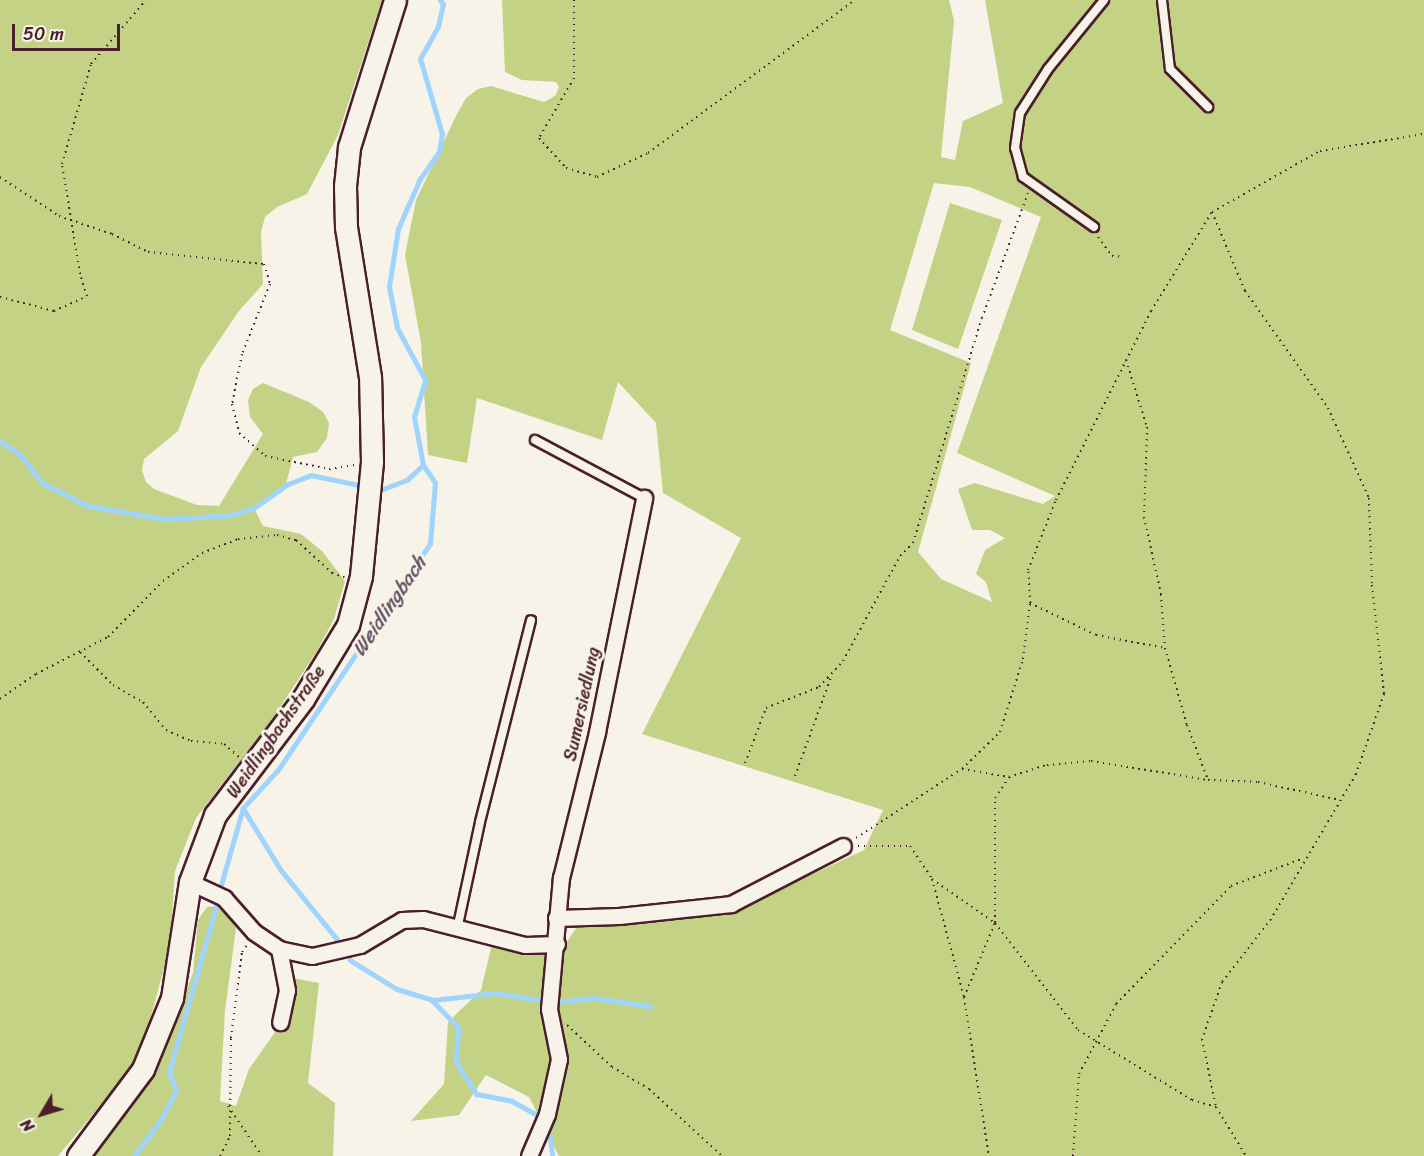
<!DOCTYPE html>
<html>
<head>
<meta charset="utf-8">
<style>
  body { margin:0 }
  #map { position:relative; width:1424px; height:1156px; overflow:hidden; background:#f7f3e8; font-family:Sriracha,sans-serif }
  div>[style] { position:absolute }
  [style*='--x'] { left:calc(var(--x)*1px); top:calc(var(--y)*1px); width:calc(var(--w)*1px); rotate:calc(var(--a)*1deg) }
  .green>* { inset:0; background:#c4d286 }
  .stream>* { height:4.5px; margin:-2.25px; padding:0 2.25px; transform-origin:2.25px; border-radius:2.25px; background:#9fd4fd }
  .path>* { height:2px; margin-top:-1px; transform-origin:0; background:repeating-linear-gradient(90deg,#4a1f2b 0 1.5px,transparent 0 6px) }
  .roads { filter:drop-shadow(2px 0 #4a1f2b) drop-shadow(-2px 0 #4a1f2b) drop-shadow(0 2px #4a1f2b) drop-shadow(0 -2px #4a1f2b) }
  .lane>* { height:8px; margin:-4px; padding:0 4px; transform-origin:4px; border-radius:4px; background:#f7f3e8 }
  .street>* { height:15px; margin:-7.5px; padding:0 7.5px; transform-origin:7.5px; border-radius:7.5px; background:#f7f3e8 }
  .secondary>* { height:21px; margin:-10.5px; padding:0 10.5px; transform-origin:10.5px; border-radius:10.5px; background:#f7f3e8 }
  span { translate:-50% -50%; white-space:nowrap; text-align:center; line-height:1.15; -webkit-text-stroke:6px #f7f3e8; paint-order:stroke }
  .street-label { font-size:18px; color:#4a1f2b }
  .water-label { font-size:20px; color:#5f4c60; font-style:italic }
  .north { position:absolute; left:12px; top:1084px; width:60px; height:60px; -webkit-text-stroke:4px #f7f3e8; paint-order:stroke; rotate:232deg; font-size:16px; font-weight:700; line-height:24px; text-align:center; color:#4a1f2b }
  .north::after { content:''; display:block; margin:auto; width:21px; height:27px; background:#4a1f2b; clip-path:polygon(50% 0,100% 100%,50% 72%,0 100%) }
  .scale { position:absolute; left:12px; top:24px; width:108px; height:27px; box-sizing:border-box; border:3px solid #4a1f2b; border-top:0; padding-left:8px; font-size:18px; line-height:21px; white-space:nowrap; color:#4a1f2b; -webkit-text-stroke:4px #f7f3e8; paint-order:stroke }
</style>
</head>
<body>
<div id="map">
  <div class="green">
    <i style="clip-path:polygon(0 0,382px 0,338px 135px,307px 194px,277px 207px,265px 217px,261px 232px,263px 284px,239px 311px,201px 367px,178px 431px,144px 459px,142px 470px,146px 482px,154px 489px,197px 505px,219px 506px,263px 434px,250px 417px,248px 400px,253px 389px,263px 383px,309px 402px,323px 412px,329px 423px,327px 438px,317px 452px,293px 457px,285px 488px,255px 510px,263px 526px,301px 534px,322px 551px,345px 581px,334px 619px,317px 651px,275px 715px,196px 818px,175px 871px,170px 946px,143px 1046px,125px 1076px,58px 1156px,0 1156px)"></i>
    <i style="clip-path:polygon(evenodd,502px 0,949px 0,954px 21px,941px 157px,955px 160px,963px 121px,1003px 103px,985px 0,1424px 0,1424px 1156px,559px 1156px,529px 1097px,486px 1075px,459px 1115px,411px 1121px,444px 1084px,448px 1022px,481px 990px,493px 940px,560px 952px,581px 921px,723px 916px,864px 850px,883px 810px,642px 734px,741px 538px,663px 493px,656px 423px,618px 382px,602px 440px,477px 398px,467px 463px,428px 455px,421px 343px,405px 255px,416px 200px,457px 114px,466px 98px,478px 89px,491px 86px,544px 102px,555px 96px,559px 87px,556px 82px,522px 80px,505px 72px,502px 0,934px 183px,970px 187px,1041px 217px,957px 453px,1055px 496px,1043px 504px,975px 483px,958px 489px,972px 530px,990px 530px,1005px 538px,985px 550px,976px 574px,986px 582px,992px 602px,941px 579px,918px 552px,971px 363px,890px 330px,934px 183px)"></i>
    <i style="clip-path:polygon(950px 203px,1002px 220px,958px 349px,912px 330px)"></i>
    <i style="clip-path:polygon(216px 906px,232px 919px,236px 928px,225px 1011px,220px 1101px,236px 1106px,249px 1069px,280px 1025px,293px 978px,319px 983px,308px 1083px,335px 1103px,333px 1156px,91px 1156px,161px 1056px,193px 973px,198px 920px,207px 907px)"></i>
  </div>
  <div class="stream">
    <i style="--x:0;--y:441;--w:24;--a:33"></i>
    <i style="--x:20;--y:454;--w:37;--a:52"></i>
    <i style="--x:43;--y:483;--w:51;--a:27.1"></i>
    <i style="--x:88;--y:506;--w:79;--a:9.5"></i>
    <i style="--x:166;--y:519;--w:66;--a:-3.5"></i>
    <i style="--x:232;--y:515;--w:23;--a:-18"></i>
    <i style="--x:254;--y:508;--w:42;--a:-35.2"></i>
    <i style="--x:288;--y:484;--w:25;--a:-21"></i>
    <i style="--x:311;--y:475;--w:49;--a:11.8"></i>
    <i style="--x:383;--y:489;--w:26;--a:-21"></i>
    <i style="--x:407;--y:480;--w:22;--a:-43"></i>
    <i style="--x:243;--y:808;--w:73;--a:58.5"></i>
    <i style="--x:281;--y:870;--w:89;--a:50.9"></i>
    <i style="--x:221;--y:885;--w:80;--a:-74.1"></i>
    <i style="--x:243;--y:808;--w:52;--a:-47.4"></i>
    <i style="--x:278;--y:770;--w:272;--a:-56.1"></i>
    <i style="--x:430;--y:544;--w:61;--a:-85.3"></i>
    <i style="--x:435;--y:483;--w:22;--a:-124"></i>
    <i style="--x:423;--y:465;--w:49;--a:-100.6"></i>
    <i style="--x:414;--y:417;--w:39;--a:-73"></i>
    <i style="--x:425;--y:380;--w:59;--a:-118.3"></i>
    <i style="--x:397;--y:328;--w:42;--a:-101"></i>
    <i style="--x:389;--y:287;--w:59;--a:-81.2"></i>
    <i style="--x:398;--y:229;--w:55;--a:-66.3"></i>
    <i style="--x:420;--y:179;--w:33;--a:-55"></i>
    <i style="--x:439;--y:152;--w:18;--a:-81"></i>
    <i style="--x:442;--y:134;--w:78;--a:-106.3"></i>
    <i style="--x:420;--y:59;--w:38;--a:-61"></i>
    <i style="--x:438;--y:26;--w:22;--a:-77"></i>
    <i style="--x:443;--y:5;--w:6;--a:-121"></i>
    <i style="--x:350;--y:960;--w:55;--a:31.7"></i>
    <i style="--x:397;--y:989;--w:37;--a:17"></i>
    <i style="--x:432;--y:1000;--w:39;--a:46"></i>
    <i style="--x:459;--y:1028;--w:33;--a:95"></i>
    <i style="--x:456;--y:1061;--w:39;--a:58"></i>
    <i style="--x:477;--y:1094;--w:36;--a:11"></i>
    <i style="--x:512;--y:1101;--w:29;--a:29"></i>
    <i style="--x:433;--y:1000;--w:62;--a:-6.4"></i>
    <i style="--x:495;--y:993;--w:46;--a:8.8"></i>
    <i style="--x:556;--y:1002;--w:39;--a:-6"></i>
    <i style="--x:595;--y:998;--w:56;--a:8.3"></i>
    <i style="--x:549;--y:1129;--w:27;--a:82"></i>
    <i style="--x:134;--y:1156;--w:44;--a:-53.4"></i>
    <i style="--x:160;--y:1121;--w:34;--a:-62"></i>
    <i style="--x:176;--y:1091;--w:20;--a:-110"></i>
    <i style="--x:169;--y:1072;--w:175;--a:-74.1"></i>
  </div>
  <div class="path">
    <i style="--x:574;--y:0;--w:78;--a:90"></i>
    <i style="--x:574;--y:78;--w:69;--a:120.3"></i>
    <i style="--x:539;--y:138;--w:40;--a:48"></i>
    <i style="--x:566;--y:168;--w:32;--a:16"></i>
    <i style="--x:597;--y:177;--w:56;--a:-25.2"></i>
    <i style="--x:648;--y:153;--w:257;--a:-36.5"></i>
    <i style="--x:0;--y:177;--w:71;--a:33.5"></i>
    <i style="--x:59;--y:216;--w:56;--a:18.8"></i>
    <i style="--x:112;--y:234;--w:40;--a:26.6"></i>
    <i style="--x:148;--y:252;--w:117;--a:5.9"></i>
    <i style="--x:264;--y:264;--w:21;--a:73"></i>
    <i style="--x:270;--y:284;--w:75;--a:111.8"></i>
    <i style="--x:242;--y:354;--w:51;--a:101.3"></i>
    <i style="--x:232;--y:404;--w:30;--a:76"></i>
    <i style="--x:239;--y:433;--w:35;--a:41"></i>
    <i style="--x:265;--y:456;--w:65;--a:11.5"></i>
    <i style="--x:329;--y:469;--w:26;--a:-9"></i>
    <i style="--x:1212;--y:212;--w:86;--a:67.3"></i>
    <i style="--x:1245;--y:291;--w:143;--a:54.6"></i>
    <i style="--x:1328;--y:408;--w:99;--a:65.5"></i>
    <i style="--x:1369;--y:498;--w:87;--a:88"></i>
    <i style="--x:1372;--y:585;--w:110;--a:83.7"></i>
    <i style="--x:1384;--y:694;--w:85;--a:109.3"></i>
    <i style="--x:1356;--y:774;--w:168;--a:120.4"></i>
    <i style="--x:1271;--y:919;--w:80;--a:127.9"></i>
    <i style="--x:1222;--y:982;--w:60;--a:109.3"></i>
    <i style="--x:1202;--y:1039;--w:69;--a:78.4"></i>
    <i style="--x:1216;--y:1107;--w:57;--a:58.5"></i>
    <i style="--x:1098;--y:237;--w:24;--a:54"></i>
    <i style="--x:1112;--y:256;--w:12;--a:5"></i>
    <i style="--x:0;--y:297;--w:56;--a:14.5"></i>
    <i style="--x:54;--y:311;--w:36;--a:-24"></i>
    <i style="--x:87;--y:296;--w:23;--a:-108"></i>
    <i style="--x:80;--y:274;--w:111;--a:-99.3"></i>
    <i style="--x:62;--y:164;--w:104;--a:-73.8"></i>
    <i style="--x:91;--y:64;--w:84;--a:-49.3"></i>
    <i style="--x:1126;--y:360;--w:70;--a:72.6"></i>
    <i style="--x:1147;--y:427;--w:90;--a:91.9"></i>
    <i style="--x:1144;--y:517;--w:79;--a:77.6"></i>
    <i style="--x:1161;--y:594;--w:54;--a:85.8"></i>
    <i style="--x:1165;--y:648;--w:80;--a:74.1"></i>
    <i style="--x:1187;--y:725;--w:59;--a:69.1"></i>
    <i style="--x:1030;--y:603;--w:73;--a:25.9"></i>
    <i style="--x:1096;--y:635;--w:70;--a:10.7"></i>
    <i style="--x:80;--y:652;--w:47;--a:45"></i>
    <i style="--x:113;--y:685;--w:34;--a:30"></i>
    <i style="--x:143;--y:702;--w:36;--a:51"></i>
    <i style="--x:166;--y:730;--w:27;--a:24"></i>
    <i style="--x:191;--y:741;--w:33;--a:5"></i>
    <i style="--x:224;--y:744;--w:20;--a:41"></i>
    <i style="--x:0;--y:699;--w:44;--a:-34.8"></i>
    <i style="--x:36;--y:674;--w:81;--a:-27.2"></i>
    <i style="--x:108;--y:637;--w:78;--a:-45.5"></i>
    <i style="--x:163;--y:581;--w:48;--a:-35.7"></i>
    <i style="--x:202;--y:553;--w:39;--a:-21"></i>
    <i style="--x:238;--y:539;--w:39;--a:-6"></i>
    <i style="--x:277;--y:535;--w:20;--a:15"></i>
    <i style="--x:296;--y:540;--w:49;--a:42.5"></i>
    <i style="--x:332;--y:573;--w:13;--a:18"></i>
    <i style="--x:745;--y:763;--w:59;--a:-69.1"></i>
    <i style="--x:766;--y:708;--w:57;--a:-21.6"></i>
    <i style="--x:819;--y:687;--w:35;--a:-47"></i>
    <i style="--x:843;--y:661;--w:119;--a:-61.5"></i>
    <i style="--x:900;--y:556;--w:18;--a:-45"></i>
    <i style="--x:913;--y:543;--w:235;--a:-73"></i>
    <i style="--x:982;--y:318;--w:133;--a:-69.8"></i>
    <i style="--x:962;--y:769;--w:48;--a:9.7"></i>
    <i style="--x:1009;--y:777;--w:40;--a:-18"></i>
    <i style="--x:1047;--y:765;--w:44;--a:-5.2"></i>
    <i style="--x:1091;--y:761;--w:119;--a:9.2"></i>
    <i style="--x:1208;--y:780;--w:50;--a:2.3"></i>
    <i style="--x:1258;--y:782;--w:84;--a:12.4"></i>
    <i style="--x:795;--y:776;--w:105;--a:-70"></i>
    <i style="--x:856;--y:838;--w:126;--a:-33.1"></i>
    <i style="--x:962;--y:769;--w:53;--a:-44.2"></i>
    <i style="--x:1000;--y:732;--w:77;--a:-72.5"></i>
    <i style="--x:1023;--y:659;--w:56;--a:-82.9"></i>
    <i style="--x:1030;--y:603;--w:33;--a:-93"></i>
    <i style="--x:1028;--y:570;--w:75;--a:-68.2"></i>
    <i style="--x:1056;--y:500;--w:212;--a:-63.3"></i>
    <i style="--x:1151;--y:311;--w:116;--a:-58.4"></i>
    <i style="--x:1212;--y:212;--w:124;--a:-29.5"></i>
    <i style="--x:1320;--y:151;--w:105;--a:-9.3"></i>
    <i style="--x:858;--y:846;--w:52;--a:0"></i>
    <i style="--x:910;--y:846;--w:40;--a:56"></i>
    <i style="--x:932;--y:879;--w:122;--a:74.8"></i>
    <i style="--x:964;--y:997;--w:161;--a:81.1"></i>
    <i style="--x:932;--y:879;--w:77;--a:34.9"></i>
    <i style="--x:995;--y:923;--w:135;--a:52.2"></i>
    <i style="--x:1078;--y:1030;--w:134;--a:31.6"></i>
    <i style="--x:1192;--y:1100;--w:25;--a:16"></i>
    <i style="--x:964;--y:997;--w:80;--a:-67.3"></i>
    <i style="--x:995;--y:923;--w:125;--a:-90"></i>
    <i style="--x:995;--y:798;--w:25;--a:-56"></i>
    <i style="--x:567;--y:1025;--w:62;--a:43"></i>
    <i style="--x:612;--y:1067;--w:43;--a:30.7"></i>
    <i style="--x:649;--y:1089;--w:99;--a:42.5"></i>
    <i style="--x:228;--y:1106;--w:60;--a:55.8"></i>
    <i style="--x:220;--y:1156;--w:22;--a:-63"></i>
    <i style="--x:230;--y:1136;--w:98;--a:-89.4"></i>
    <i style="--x:231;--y:1038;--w:87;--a:-82.7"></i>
    <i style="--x:242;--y:952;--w:9;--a:-54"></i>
    <i style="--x:1073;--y:1156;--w:82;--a:-85.8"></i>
    <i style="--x:1079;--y:1074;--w:79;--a:-62.1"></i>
    <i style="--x:1116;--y:1004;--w:165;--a:-45.7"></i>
    <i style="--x:1231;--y:886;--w:78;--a:-21"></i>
  </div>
  <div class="roads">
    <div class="lane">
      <i style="--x:1162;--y:0;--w:69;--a:83.4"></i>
      <i style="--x:1170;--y:69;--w:54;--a:45"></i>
      <i style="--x:1094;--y:227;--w:87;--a:-144.8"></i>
      <i style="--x:1023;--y:177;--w:30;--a:-105"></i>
      <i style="--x:1015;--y:148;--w:35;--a:-82"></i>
      <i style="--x:1020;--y:113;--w:52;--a:-57.5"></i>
      <i style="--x:1048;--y:69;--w:89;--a:-50.9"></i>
      <i style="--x:535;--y:440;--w:123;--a:28"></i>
      <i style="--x:458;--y:925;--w:105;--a:-77.9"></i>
      <i style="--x:480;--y:822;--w:208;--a:-75.8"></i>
    </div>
    <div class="street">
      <i style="--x:190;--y:882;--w:38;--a:25"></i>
      <i style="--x:224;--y:898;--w:45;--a:48.6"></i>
      <i style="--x:254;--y:932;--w:30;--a:34"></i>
      <i style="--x:279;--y:949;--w:34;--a:12"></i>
      <i style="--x:312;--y:956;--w:49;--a:-12.9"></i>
      <i style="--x:360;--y:945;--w:49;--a:-30.8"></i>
      <i style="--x:402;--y:920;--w:21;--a:-3"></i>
      <i style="--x:423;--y:919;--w:105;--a:14.3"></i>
      <i style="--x:525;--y:945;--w:32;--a:-2"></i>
      <i style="--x:556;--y:918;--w:63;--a:-1.8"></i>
      <i style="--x:619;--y:916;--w:113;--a:-6.1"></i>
      <i style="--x:731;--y:904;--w:126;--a:-27.4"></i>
      <i style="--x:279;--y:949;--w:42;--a:79"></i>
      <i style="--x:287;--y:990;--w:33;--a:102"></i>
      <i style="--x:529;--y:1156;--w:46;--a:-66.8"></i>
      <i style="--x:547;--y:1114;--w:56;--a:-77.7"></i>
      <i style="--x:559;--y:1059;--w:51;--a:-101.3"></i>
      <i style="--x:549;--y:1009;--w:132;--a:-84.8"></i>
      <i style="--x:561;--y:878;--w:150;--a:-76.1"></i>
      <i style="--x:597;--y:732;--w:239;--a:-78.6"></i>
    </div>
    <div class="secondary">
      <i style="--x:78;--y:1156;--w:109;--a:-53.2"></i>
      <i style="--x:143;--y:1069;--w:77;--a:-67.8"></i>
      <i style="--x:172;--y:998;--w:117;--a:-81.2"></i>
      <i style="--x:190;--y:882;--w:72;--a:-69.5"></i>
      <i style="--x:215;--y:815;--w:146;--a:-52.8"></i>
      <i style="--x:303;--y:699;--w:87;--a:-58.7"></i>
      <i style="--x:348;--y:625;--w:51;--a:-75.1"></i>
      <i style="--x:361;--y:576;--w:115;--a:-84.5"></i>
      <i style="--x:372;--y:462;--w:85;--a:-91.3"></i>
      <i style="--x:370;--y:377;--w:152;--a:-99.1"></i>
      <i style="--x:346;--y:227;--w:41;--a:-91.4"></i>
      <i style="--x:345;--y:186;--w:39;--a:-84"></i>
      <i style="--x:349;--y:147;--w:154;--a:-72.6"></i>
    </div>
  </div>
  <div class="street-label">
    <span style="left:582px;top:704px;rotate:-78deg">Sumersiedlung</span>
    <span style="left:276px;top:732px;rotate:-55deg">Weidlingbachstraße</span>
  </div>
  <div class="water-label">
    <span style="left:389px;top:606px;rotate:-56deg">Weidlingbach</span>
  </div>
  <div class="north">N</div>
  <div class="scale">50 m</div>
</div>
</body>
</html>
